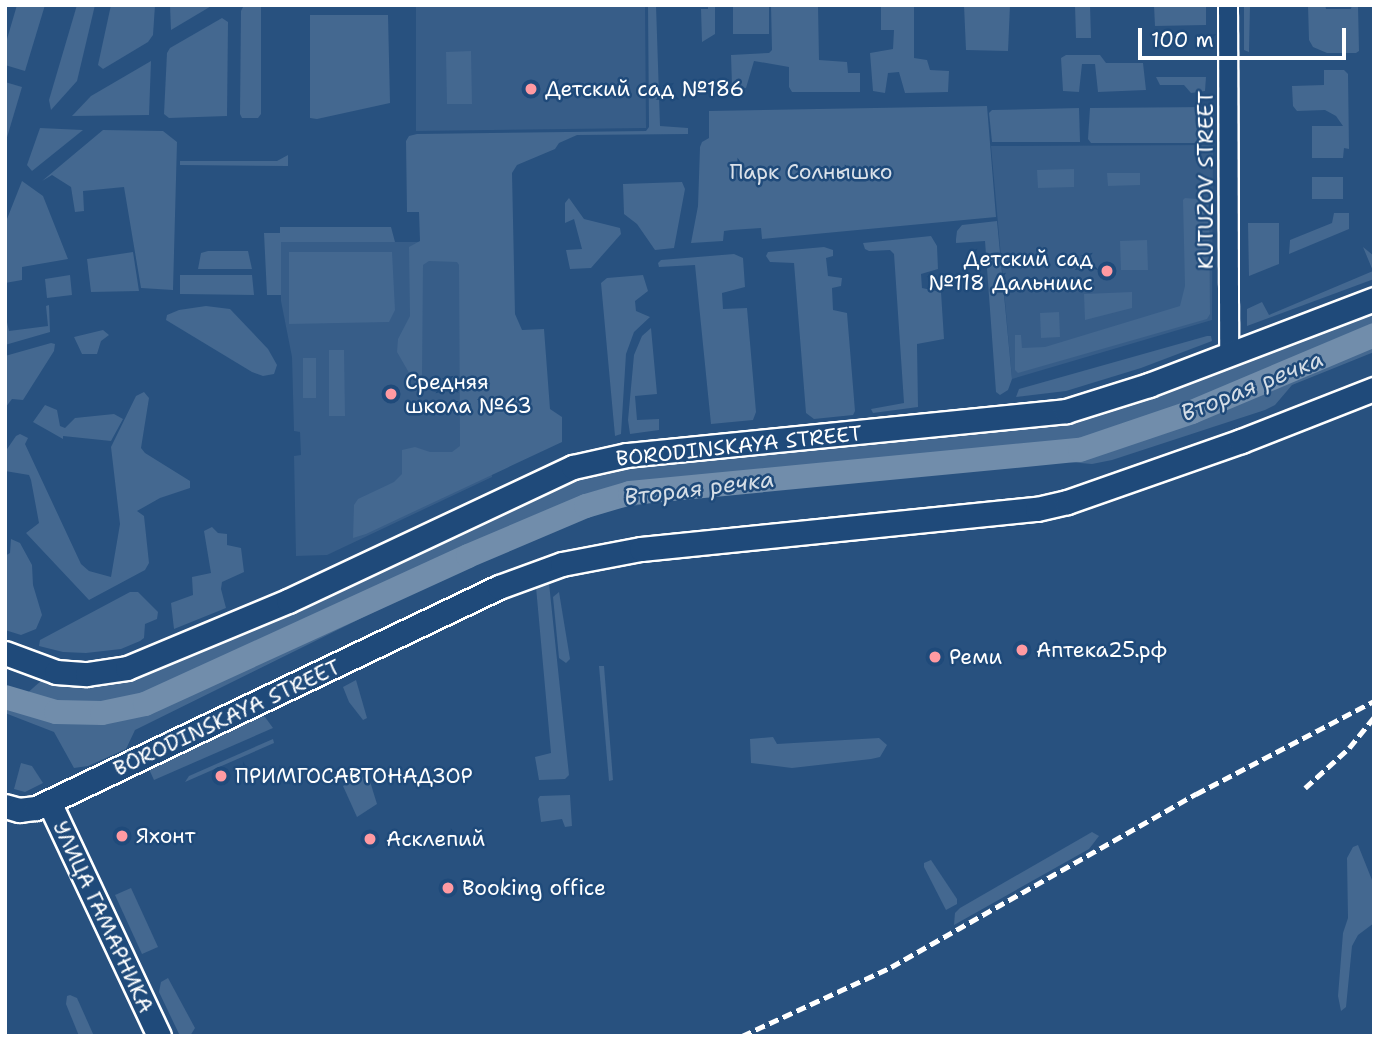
<!DOCTYPE html>
<html>
<head>
<meta charset="utf-8">
<style>
  body { margin:0 }
  #map { position:relative; width:1379px; height:1041px; overflow:hidden; background:#28517f; font-family:"Shantell Sans",sans-serif }
  div>[style] { position:absolute }
  [style*='--x'] { left:calc(var(--x)*1px); top:calc(var(--y)*1px); width:calc(var(--w)*1px); rotate:calc(var(--a)*1deg) }
  .built>* { inset:0; background:#375d88 }
  .green>* { inset:0; background:#446890 }
  .river>* { height:24px; margin:-12px; padding:0 12px; transform-origin:12px; border-radius:12px; background:#718dab }
  .roads { filter:drop-shadow(2px 0 #fff) drop-shadow(-2px 0 #fff) drop-shadow(0 2px #fff) drop-shadow(0 -2px #fff) }
  .minor>* { height:18px; margin:-9px; padding:0 9px; transform-origin:9px; border-radius:9px; background:#1f4a7a }
  .major>* { height:23px; margin:-11.5px; padding:0 11.5px; transform-origin:11.5px; border-radius:11.5px; background:#1f4a7a }
  .rail>* { height:4.5px; margin-top:-2.25px; transform-origin:0; background:repeating-linear-gradient(90deg,#fff 0 10px,transparent 0 15px) }
  .dots>* { width:19px; height:19px; translate:-50% -50%; box-sizing:border-box; border:4px solid #1f4a7a; border-radius:50% }
  span { translate:-50% -50%; white-space:nowrap; text-align:center; line-height:1.15; -webkit-text-stroke:5px #1f4a7a; paint-order:stroke }
  .poi-label { font-size:21px; color:#fff }
  .left { translate:0 -50%; text-align:left }
  .right { translate:-100% -50%; text-align:right }
  .park-label { font-size:21px; color:#dae1e9 }
  .street-label { font-size:21px; color:#fff }
  .water-label { font-size:23px; color:#d4dde6; font-style:italic }
  .frame { position:absolute; inset:0; border:7px solid #fff; pointer-events:none }
  .scale { position:absolute; left:1138px; top:28px; width:208px; height:32px; box-sizing:border-box; border:4px solid #fff; border-top:0; padding-left:9px; font-size:21px; line-height:24px; white-space:nowrap; color:#fff; -webkit-text-stroke:5px #1f4a7a; paint-order:stroke }
</style>
</head>
<body>
<div id="map">
  <div class="built">
    <i style="clip-path:polygon(416px 5px,645px 5px,646px 128px,416px 131px)"></i>
    <i style="clip-path:polygon(1213px 145px,1212px 320px,1012px 379px,991px 146px)"></i>
    <i style="clip-path:polygon(280px 242px,485px 242px,492px 477px,327px 555px,296px 556px,294px 456px,301px 455px,300px 432px,294px 431px,292px 357px,281px 301px)"></i>
  </div>
  <div class="green">
    <i style="clip-path:polygon(17px 5px,45px 5px,25px 71px,5px 65px,5px 46px)"></i>
    <i style="clip-path:polygon(77px 5px,95px 5px,77px 81px,51px 110px,49px 100px)"></i>
    <i style="clip-path:polygon(111px 5px,155px 5px,153px 35px,148px 42px,103px 69px,98px 65px)"></i>
    <i style="clip-path:polygon(170px 5px,213px 5px,171px 30px)"></i>
    <i style="clip-path:polygon(244px 5px,261px 5px,261px 114px,258px 118px,242px 118px,240px 114px,241px 11px)"></i>
    <i style="clip-path:polygon(648px 5px,656px 5px,660px 126px,688px 128px,688px 134px,577px 135px,559px 143px,555px 149px,517px 165px,512px 173px,515px 314px,522px 330px,544px 329px,550px 409px,562px 417px,562px 442px,366px 534px,353px 538px,354px 505px,358px 499px,394px 482px,402px 474px,402px 450px,415px 447px,430px 452px,452px 452px,460px 446px,459px 265px,457px 262px,429px 261px,423px 265px,422px 378px,419px 381px,412px 378px,397px 352px,398px 339px,410px 316px,409px 247px,420px 241px,419px 212px,407px 212px,406px 141px,409px 136px,417px 134px,646px 131px,649px 127px)"></i>
    <i style="clip-path:polygon(708px 5px,715px 5px,715px 34px,702px 42px,701px 9px,708px 9px)"></i>
    <i style="clip-path:polygon(733px 5px,769px 5px,769px 34px,733px 34px)"></i>
    <i style="clip-path:polygon(771px 5px,818px 5px,819px 60px,847px 62px,848px 73px,860px 73px,860px 92px,792px 92px,789px 87px,789px 67px,754px 61px,746px 88px,732px 86px,731px 55px,769px 53px,772px 50px)"></i>
    <i style="clip-path:polygon(881px 5px,914px 5px,914px 58px,927px 60px,930px 70px,949px 71px,948px 92px,905px 93px,899px 72px,888px 73px,885px 93px,873px 91px,870px 53px,893px 49px,894px 30px,881px 30px)"></i>
    <i style="clip-path:polygon(964px 5px,1010px 5px,1008px 51px,966px 50px)"></i>
    <i style="clip-path:polygon(1075px 5px,1090px 5px,1091px 38px,1076px 38px)"></i>
    <i style="clip-path:polygon(1154px 5px,1206px 5px,1206px 25px,1155px 26px)"></i>
    <i style="clip-path:polygon(1244px 5px,1250px 5px,1249px 52px,1244px 50px)"></i>
    <i style="clip-path:polygon(1308px 5px,1325px 5px,1326px 9px,1351px 9px,1352px 5px,1358px 5px,1359px 51px,1356px 53px,1327px 53px,1313px 47px,1309px 40px)"></i>
    <i style="clip-path:polygon(310px 15px,388px 15px,390px 103px,317px 119px,310px 118px)"></i>
    <i style="clip-path:polygon(222px 18px,228px 22px,227px 116px,169px 118px,164px 114px,167px 53px,170px 48px)"></i>
    <i style="clip-path:polygon(471px 51px,472px 104px,447px 104px,446px 52px)"></i>
    <i style="clip-path:polygon(1066px 55px,1100px 55px,1106px 63px,1143px 63px,1146px 90px,1098px 92px,1095px 64px,1082px 64px,1079px 92px,1063px 91px,1061px 58px)"></i>
    <i style="clip-path:polygon(151px 61px,149px 115px,72px 116px,91px 96px)"></i>
    <i style="clip-path:polygon(1324px 70px,1344px 70px,1348px 74px,1349px 149px,1344px 148px,1343px 158px,1312px 158px,1312px 126px,1343px 126px,1336px 116px,1325px 110px,1297px 111px,1293px 106px,1292px 86px,1324px 85px)"></i>
    <i style="clip-path:polygon(1156px 77px,1206px 77px,1205px 91px,1191px 93px,1184px 85px,1160px 85px)"></i>
    <i style="clip-path:polygon(5px 82px,22px 87px,5px 144px)"></i>
    <i style="clip-path:polygon(987px 106px,996px 217px,762px 239px,761px 228px,731px 230px,724px 231px,723px 241px,691px 243px,698px 206px,700px 147px,702px 142px,709px 138px,709px 111px)"></i>
    <i style="clip-path:polygon(1209px 107px,1214px 112px,1212px 143px,1091px 143px,1088px 139px,1090px 108px)"></i>
    <i style="clip-path:polygon(1079px 108px,1080px 142px,992px 142px,989px 113px,992px 110px)"></i>
    <i style="clip-path:polygon(40px 128px,83px 130px,32px 171px,27px 165px)"></i>
    <i style="clip-path:polygon(103px 130px,163px 131px,177px 142px,173px 290px,141px 288px,124px 187px,83px 191px,84px 211px,75px 212px,71px 187px,52px 175px,42px 181px)"></i>
    <i style="clip-path:polygon(288px 155px,288px 166px,180px 165px,180px 161px,277px 161px)"></i>
    <i style="clip-path:polygon(1074px 169px,1074px 187px,1038px 188px,1037px 170px)"></i>
    <i style="clip-path:polygon(1107px 173px,1140px 173px,1140px 185px,1108px 186px)"></i>
    <i style="clip-path:polygon(1312px 177px,1343px 177px,1343px 199px,1312px 199px)"></i>
    <i style="clip-path:polygon(22px 181px,43px 196px,68px 259px,22px 267px,22px 280px,5px 283px,5px 224px)"></i>
    <i style="clip-path:polygon(682px 182px,685px 189px,674px 248px,655px 250px,637px 224px,624px 214px,623px 184px)"></i>
    <i style="clip-path:polygon(569px 198px,584px 219px,620px 228px,621px 234px,591px 268px,570px 269px,566px 250px,582px 249px,574px 219px,565px 223px,565px 203px)"></i>
    <i style="clip-path:polygon(1185px 198px,1209px 200px,1210px 314px,1207px 319px,1018px 373px,1015px 370px,1015px 335px,1021px 335px,1022px 348px,1045px 347px,1180px 306px,1185px 286px,1183px 200px)"></i>
    <i style="clip-path:polygon(1334px 213px,1349px 213px,1349px 229px,1289px 254px,1290px 240px,1332px 223px)"></i>
    <i style="clip-path:polygon(997px 221px,1012px 379px,1008px 390px,1000px 395px,996px 392px,985px 241px,956px 243px,956px 239px,957px 231px,962px 225px)"></i>
    <i style="clip-path:polygon(1248px 223px,1279px 223px,1279px 264px,1249px 276px)"></i>
    <i style="clip-path:polygon(280px 227px,391px 227px,395px 242px,281px 242px,281px 295px,267px 295px,264px 233px,280px 233px)"></i>
    <i style="clip-path:polygon(931px 236px,937px 246px,938px 269px,921px 274px,922px 288px,941px 292px,944px 339px,917px 344px,918px 407px,873px 413px,871px 409px,904px 403px,894px 254px,890px 250px,869px 251px,865px 249px,863px 243px)"></i>
    <i style="clip-path:polygon(1147px 240px,1148px 270px,1121px 270px,1120px 241px)"></i>
    <i style="clip-path:polygon(824px 247px,833px 250px,833px 256px,826px 258px,828px 276px,842px 278px,841px 286px,832px 288px,833px 310px,847px 313px,855px 411px,853px 415px,814px 419px,806px 413px,794px 263px,770px 262px,766px 256px,768px 252px)"></i>
    <i style="clip-path:polygon(1363px 247px,1374px 256px,1374px 279px,1247px 326px,1247px 309px,1262px 302px,1269px 315px,1373px 271px)"></i>
    <i style="clip-path:polygon(208px 251px,248px 251px,252px 269px,198px 269px,201px 253px)"></i>
    <i style="clip-path:polygon(133px 252px,139px 291px,91px 292px,87px 259px)"></i>
    <i style="clip-path:polygon(289px 252px,392px 252px,395px 310px,389px 322px,289px 324px)"></i>
    <i style="clip-path:polygon(734px 254px,743px 258px,745px 287px,722px 293px,723px 309px,747px 308px,756px 412px,753px 420px,711px 424px,695px 265px,659px 267px,658px 263px,661px 260px)"></i>
    <i style="clip-path:polygon(70px 275px,72px 295px,47px 298px,45px 279px)"></i>
    <i style="clip-path:polygon(180px 275px,252px 275px,254px 295px,180px 294px)"></i>
    <i style="clip-path:polygon(643px 275px,648px 291px,635px 301px,636px 311px,650px 317px,634px 332px,626px 354px,621px 434px,615px 436px,601px 283px,607px 278px)"></i>
    <i style="clip-path:polygon(1132px 292px,1132px 308px,1085px 320px,1084px 294px)"></i>
    <i style="clip-path:polygon(49px 305px,50px 332px,5px 345px,5px 313px,9px 331px,48px 326px,46px 306px)"></i>
    <i style="clip-path:polygon(206px 306px,230px 309px,268px 349px,277px 365px,274px 374px,263px 376px,252px 372px,166px 320px,167px 315px,179px 310px)"></i>
    <i style="clip-path:polygon(1059px 312px,1060px 337px,1041px 338px,1040px 313px)"></i>
    <i style="clip-path:polygon(1374px 314px,1374px 352px,1292px 385px,1275px 405px,1265px 410px,1112px 460px,1092px 464px,1068px 462px,690px 497px,601px 511px,557px 526px,469px 565px,135px 730px,126px 749px,88px 766px,74px 768px,54px 732px,5px 713px,5px 690px,24px 696px,42px 680px,60px 681px,160px 667px,354px 585px,496px 515px,586px 478px,646px 465px,1067px 423px,1150px 398px)"></i>
    <i style="clip-path:polygon(651px 328px,657px 394px,635px 396px,637px 420px,659px 419px,659px 430px,630px 434px,628px 420px,634px 355px,642px 336px)"></i>
    <i style="clip-path:polygon(103px 330px,109px 335px,101px 341px,97px 354px,82px 354px,74px 337px)"></i>
    <i style="clip-path:polygon(1207px 336px,1211px 336px,1212px 341px,1141px 368px,1066px 391px,1016px 397px,1019px 389px)"></i>
    <i style="clip-path:polygon(51px 343px,55px 344px,54px 351px,23px 400px,12px 399px,5px 408px,5px 356px)"></i>
    <i style="clip-path:polygon(329px 350px,344px 350px,345px 416px,329px 416px)"></i>
    <i style="clip-path:polygon(303px 358px,316px 358px,316px 398px,303px 398px)"></i>
    <i style="clip-path:polygon(144px 392px,149px 398px,141px 448px,145px 453px,190px 481px,190px 488px,160px 498px,137px 511px,144px 516px,149px 563px,145px 570px,89px 600px,26px 533px,39px 523px,31px 480px,29px 475px,5px 471px,5px 452px,16px 436px,20px 434px,28px 438px,25px 444px,81px 564px,89px 571px,111px 577px,120px 524px,111px 447px,136px 396px)"></i>
    <i style="clip-path:polygon(45px 405px,57px 410px,60px 426px,65px 428px,75px 418px,114px 414px,123px 419px,111px 441px,63px 436px,63px 439px,33px 422px)"></i>
    <i style="clip-path:polygon(212px 527px,218px 533px,227px 534px,227px 545px,241px 548px,244px 572px,222px 582px,221px 589px,226px 608px,174px 629px,171px 603px,193px 595px,192px 577px,211px 573px,204px 531px)"></i>
    <i style="clip-path:polygon(11px 539px,20px 543px,32px 565px,33px 585px,42px 615px,36px 629px,21px 635px,5px 630px,5px 556px,10px 553px)"></i>
    <i style="clip-path:polygon(549px 583px,569px 775px,565px 779px,539px 780px,535px 757px,551px 753px,536px 587px)"></i>
    <i style="clip-path:polygon(130px 592px,138px 592px,158px 612px,157px 619px,145px 624px,144px 638px,140px 641px,121px 649px,86px 653px,63px 652px,39px 646px,40px 640px)"></i>
    <i style="clip-path:polygon(559px 592px,570px 659px,566px 663px,559px 658px,553px 597px)"></i>
    <i style="clip-path:polygon(599px 666px,604px 666px,613px 780px,609px 781px)"></i>
    <i style="clip-path:polygon(356px 680px,367px 718px,363px 720px,349px 702px,343px 687px)"></i>
    <i style="clip-path:polygon(256px 714px,265px 717px,273px 728px,154px 780px,148px 767px)"></i>
    <i style="clip-path:polygon(773px 737px,777px 744px,879px 738px,887px 745px,880px 757px,871px 759px,792px 768px,751px 763px,750px 739px)"></i>
    <i style="clip-path:polygon(273px 739px,274px 743px,185px 782px,189px 776px)"></i>
    <i style="clip-path:polygon(21px 763px,32px 766px,43px 783px,25px 792px,14px 789px)"></i>
    <i style="clip-path:polygon(368px 775px,377px 804px,357px 817px,343px 786px)"></i>
    <i style="clip-path:polygon(570px 795px,572px 826px,565px 827px,562px 819px,541px 822px,538px 799px,540px 796px)"></i>
    <i style="clip-path:polygon(1092px 832px,1099px 836px,1089px 849px,954px 925px,955px 913px,960px 908px)"></i>
    <i style="clip-path:polygon(1358px 845px,1374px 885px,1374px 923px,1358px 935px,1352px 946px,1346px 1007px,1341px 1011px,1338px 996px,1343px 933px,1348px 918px,1347px 858px,1353px 847px)"></i>
    <i style="clip-path:polygon(931px 860px,957px 899px,957px 904px,946px 910px,924px 867px,924px 863px)"></i>
    <i style="clip-path:polygon(131px 888px,158px 947px,142px 954px,115px 895px)"></i>
    <i style="clip-path:polygon(168px 978px,195px 1028px,190px 1036px,180px 1036px,159px 992px,161px 982px)"></i>
    <i style="clip-path:polygon(70px 995px,77px 998px,94px 1036px,79px 1036px,66px 1004px,67px 996px)"></i>
  </div>
  <div class="river">
    <i style="--x:5;--y:697;--w:53;--a:16.4"></i>
    <i style="--x:56;--y:712;--w:46;--a:1.2"></i>
    <i style="--x:102;--y:713;--w:44;--a:-11.8"></i>
    <i style="--x:145;--y:704;--w:355;--a:-24.6"></i>
    <i style="--x:468;--y:556;--w:128;--a:-23"></i>
    <i style="--x:586;--y:506;--w:46;--a:-16.5"></i>
    <i style="--x:630;--y:493;--w:452;--a:-5.5"></i>
    <i style="--x:1080;--y:450;--w:118;--a:-18.7"></i>
    <i style="--x:1192;--y:412;--w:198;--a:-22.9"></i>
  </div>
  <div class="roads">
    <div class="minor">
      <i style="--x:1228;--y:5;--w:349;--a:89.8"></i>
    </div>
    <div class="major">
      <i style="--x:5;--y:653;--w:54;--a:20.4"></i>
      <i style="--x:56;--y:672;--w:31;--a:4"></i>
      <i style="--x:87;--y:674;--w:40;--a:-8.5"></i>
      <i style="--x:127;--y:668;--w:174;--a:-22.6"></i>
      <i style="--x:288;--y:601;--w:315;--a:-25.2"></i>
      <i style="--x:573;--y:467;--w:55;--a:-12.5"></i>
      <i style="--x:627;--y:455;--w:441;--a:-5.7"></i>
      <i style="--x:1066;--y:411;--w:87;--a:-17.4"></i>
      <i style="--x:1149;--y:385;--w:241;--a:-20.9"></i>
      <i style="--x:49;--y:802;--w:259;--a:64.8"></i>
      <i style="--x:5;--y:806;--w:15;--a:16"></i>
      <i style="--x:19;--y:810;--w:17;--a:-7"></i>
      <i style="--x:36;--y:808;--w:513;--a:-25.52"></i>
      <i style="--x:499;--y:587;--w:67;--a:-20.1"></i>
      <i style="--x:562;--y:564;--w:80;--a:-10.8"></i>
      <i style="--x:641;--y:549;--w:398;--a:-5.8"></i>
      <i style="--x:1037;--y:509;--w:31;--a:-13"></i>
      <i style="--x:1067;--y:502;--w:184;--a:-19.3"></i>
      <i style="--x:1241;--y:441;--w:143;--a:-21.4"></i>
    </div>
  </div>
  <div class="rail">
    <i style="--x:1305;--y:788;--w:59;--a:-42.3"></i>
    <i style="--x:1349;--y:748;--w:40;--a:-51"></i>
    <i style="--x:742;--y:1036;--w:164;--a:-24.8"></i>
    <i style="--x:891;--y:967;--w:351;--a:-29.6"></i>
    <i style="--x:1196;--y:794;--w:201;--a:-27.6"></i>
  </div>
  <div class="dots">
    <i style="left:531px;top:89px;background:#ff9aa2"></i>
    <i style="left:1107px;top:271px;background:#ff9aa2"></i>
    <i style="left:391px;top:394px;background:#ff9aa2"></i>
    <i style="left:1022px;top:650px;background:#ff9aa2"></i>
    <i style="left:935px;top:657px;background:#ff9aa2"></i>
    <i style="left:221px;top:776px;background:#ff9aa2"></i>
    <i style="left:122px;top:836px;background:#ff9aa2"></i>
    <i style="left:370px;top:839px;background:#ff9aa2"></i>
    <i style="left:448px;top:888px;background:#ff9aa2"></i>
  </div>
  <div class="poi-label">
    <span class="left" style="left:545px;top:89px">Детский сад №186</span>
    <span class="right" style="left:1093px;top:271px">Детский сад<br>№118 Дальниис</span>
    <span class="left" style="left:405px;top:394px">Средняя<br>школа №63</span>
    <span class="left" style="left:1036px;top:650px">Аптека25.рф</span>
    <span class="left" style="left:949px;top:657px">Реми</span>
    <span class="left" style="left:235px;top:776px">ПРИМГОСАВТОНАДЗОР</span>
    <span class="left" style="left:136px;top:836px">Яхонт</span>
    <span class="left" style="left:386px;top:839px">Асклепий</span>
    <span class="left" style="left:462px;top:888px">Booking office</span>
  </div>
  <div class="park-label">
    <span style="left:811px;top:172px">Парк Солнышко</span>
  </div>
  <div class="street-label">
    <span style="left:1206px;top:180px;rotate:-90deg">KUTUZOV STREET</span>
    <span style="left:739px;top:446px;rotate:-6deg">BORODINSKAYA STREET</span>
    <span style="left:227px;top:718px;rotate:-25deg">BORODINSKAYA STREET</span>
    <span style="left:103px;top:917px;rotate:65deg">УЛИЦА ГАМАРНИКА</span>
  </div>
  <div class="water-label">
    <span style="left:1252px;top:386px;rotate:-22deg">Вторая речка</span>
    <span style="left:699px;top:488px;rotate:-7deg">Вторая речка</span>
  </div>
  <div class="frame"></div>
  <div class="scale">100 m</div>
</div>
</body>
</html>
